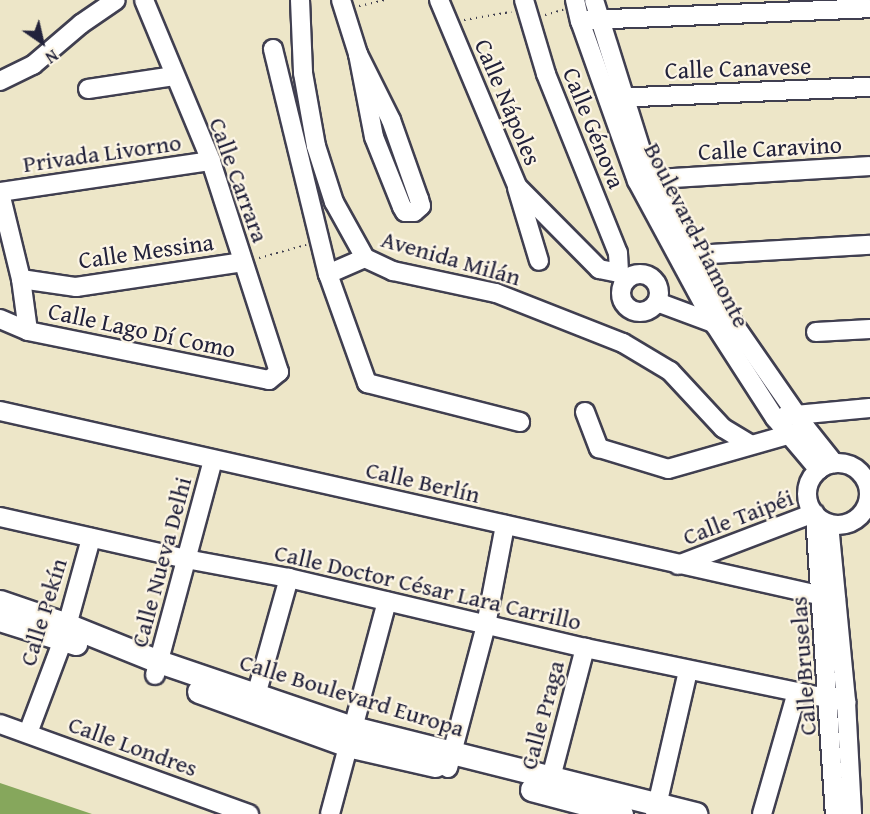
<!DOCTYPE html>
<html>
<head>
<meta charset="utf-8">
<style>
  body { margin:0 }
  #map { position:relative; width:870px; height:814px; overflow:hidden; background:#ede6c8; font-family:"Gentium Book Plus",serif }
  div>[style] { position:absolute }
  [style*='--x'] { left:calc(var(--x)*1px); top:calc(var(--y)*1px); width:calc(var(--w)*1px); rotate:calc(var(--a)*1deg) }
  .forest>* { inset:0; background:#86a75c }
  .path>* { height:2px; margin-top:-1px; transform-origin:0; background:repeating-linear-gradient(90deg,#403f50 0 1.5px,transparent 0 6px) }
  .roads { filter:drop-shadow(2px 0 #403f50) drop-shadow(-2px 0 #403f50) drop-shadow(0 2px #403f50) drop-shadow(0 -2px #403f50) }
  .minor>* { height:18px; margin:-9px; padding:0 9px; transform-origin:9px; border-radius:9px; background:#fff }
  .minor>.ring { margin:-9px; padding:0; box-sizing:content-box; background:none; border:18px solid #fff; border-radius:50% }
  .major>* { height:22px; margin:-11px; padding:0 11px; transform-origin:11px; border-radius:11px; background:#fff }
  span { translate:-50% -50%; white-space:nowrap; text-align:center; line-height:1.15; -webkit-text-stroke:4.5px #fcf5e5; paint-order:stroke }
  .street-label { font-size:24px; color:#22223b }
  .north { position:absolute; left:12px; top:12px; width:60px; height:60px; -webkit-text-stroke:4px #fcf5e5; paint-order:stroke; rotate:146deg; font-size:16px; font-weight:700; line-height:24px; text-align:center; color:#22223b }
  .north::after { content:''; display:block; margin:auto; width:21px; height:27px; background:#22223b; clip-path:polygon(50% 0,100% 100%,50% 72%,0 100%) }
</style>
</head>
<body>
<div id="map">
  <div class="forest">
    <i style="clip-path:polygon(0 783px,92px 814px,0 814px)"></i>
  </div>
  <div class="path">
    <i style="--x:359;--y:6;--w:27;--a:-13"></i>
    <i style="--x:545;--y:15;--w:19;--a:-16"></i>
    <i style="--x:464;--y:20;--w:48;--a:-9.7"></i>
    <i style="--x:259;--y:258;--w:49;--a:-15.5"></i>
  </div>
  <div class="roads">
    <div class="minor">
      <i style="--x:300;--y:0;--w:73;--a:87.6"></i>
      <i style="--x:303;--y:73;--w:74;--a:79.9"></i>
      <i style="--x:316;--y:146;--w:59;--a:72.2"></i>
      <i style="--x:334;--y:202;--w:64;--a:61"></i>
      <i style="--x:365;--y:258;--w:31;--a:25"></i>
      <i style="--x:393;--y:271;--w:105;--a:12.1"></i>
      <i style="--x:496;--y:293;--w:136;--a:21.5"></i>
      <i style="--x:623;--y:343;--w:55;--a:30.8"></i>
      <i style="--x:670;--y:371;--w:78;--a:47.1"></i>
      <i style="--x:723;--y:428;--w:31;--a:31"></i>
      <i style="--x:341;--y:0;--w:57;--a:72.5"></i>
      <i style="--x:358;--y:54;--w:74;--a:63.4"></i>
      <i style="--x:391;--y:120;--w:84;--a:70.5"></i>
      <i style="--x:419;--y:199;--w:7;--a:74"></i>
      <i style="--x:421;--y:206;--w:9;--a:139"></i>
      <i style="--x:414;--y:212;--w:9;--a:180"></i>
      <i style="--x:405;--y:212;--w:6;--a:-121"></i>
      <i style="--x:402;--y:207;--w:75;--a:-111.8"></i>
      <i style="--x:374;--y:137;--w:85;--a:-100.9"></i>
      <i style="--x:439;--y:0;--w:202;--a:67.2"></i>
      <i style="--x:517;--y:186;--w:117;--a:45.3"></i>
      <i style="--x:599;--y:269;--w:20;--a:11"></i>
      <i style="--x:619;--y:273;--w:10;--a:45"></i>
      <i style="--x:524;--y:0;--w:77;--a:73.4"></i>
      <i style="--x:546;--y:74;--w:193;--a:68.1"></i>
      <i style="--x:618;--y:253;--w:20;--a:87"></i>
      <i style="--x:575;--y:0;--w:22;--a:77"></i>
      <i style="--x:580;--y:21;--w:170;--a:70.4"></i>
      <i style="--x:637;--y:181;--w:164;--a:61.6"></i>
      <i style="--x:715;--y:325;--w:111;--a:57.2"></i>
      <i style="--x:775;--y:418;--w:68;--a:49.8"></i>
      <i style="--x:594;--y:0;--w:188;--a:72.6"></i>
      <i style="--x:650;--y:179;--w:166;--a:60"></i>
      <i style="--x:733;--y:323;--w:128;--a:55.2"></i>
      <i style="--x:806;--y:428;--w:45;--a:51.3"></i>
      <i style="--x:587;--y:20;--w:283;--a:-2.4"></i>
      <i style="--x:273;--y:49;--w:232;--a:76.3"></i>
      <i style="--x:328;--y:274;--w:116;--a:70.3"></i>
      <i style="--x:367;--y:383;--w:158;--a:14.3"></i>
      <i style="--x:0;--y:81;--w:37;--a:-26"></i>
      <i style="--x:33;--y:65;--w:63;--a:-40.5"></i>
      <i style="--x:81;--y:24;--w:42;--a:-34.4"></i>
      <i style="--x:88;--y:89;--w:87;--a:-8.6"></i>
      <i style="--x:614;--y:98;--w:256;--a:-2.5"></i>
      <i style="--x:641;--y:180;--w:229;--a:-3.5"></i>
      <i style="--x:517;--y:188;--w:76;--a:73.2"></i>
      <i style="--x:0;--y:192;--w:213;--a:-8.4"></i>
      <i style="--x:0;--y:193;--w:89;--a:76.3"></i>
      <i style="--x:21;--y:279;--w:52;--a:82.3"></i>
      <i style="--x:684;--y:259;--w:11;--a:-22"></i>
      <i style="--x:694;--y:255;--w:176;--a:-3.3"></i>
      <i style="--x:328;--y:274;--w:40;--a:-23.4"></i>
      <i class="ring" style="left:621px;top:274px;width:20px;height:20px"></i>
      <i style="--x:21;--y:279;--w:56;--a:8.3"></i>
      <i style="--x:76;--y:287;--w:169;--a:-8.5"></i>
      <i style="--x:657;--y:302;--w:66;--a:20.4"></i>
      <i style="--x:0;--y:319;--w:30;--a:23"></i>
      <i style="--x:28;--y:331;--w:246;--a:11.5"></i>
      <i style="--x:269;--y:380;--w:13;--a:-39"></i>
      <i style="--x:279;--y:372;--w:222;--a:-107.9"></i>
      <i style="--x:211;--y:161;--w:174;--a:-112.6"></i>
      <i style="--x:816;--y:332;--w:54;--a:-3.2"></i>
      <i style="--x:0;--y:411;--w:857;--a:12.67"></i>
      <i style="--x:585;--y:412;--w:39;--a:69"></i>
      <i style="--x:599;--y:448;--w:72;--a:16.9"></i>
      <i style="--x:668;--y:469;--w:135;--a:-15.9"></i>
      <i style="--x:785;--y:416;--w:85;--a:-5.4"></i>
      <i class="ring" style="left:807px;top:463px;width:44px;height:44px"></i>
      <i style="--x:815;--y:515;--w:300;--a:86.2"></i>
      <i style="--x:0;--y:517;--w:191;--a:12.7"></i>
      <i style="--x:186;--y:559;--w:105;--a:10.5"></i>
      <i style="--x:289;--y:578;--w:304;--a:13.3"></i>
      <i style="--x:585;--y:648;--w:267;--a:11.7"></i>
      <i style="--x:829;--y:524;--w:179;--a:84.5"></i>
      <i style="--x:846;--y:702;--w:112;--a:86.9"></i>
      <i style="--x:678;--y:565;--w:146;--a:-20.9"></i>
      <i style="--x:155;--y:675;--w:223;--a:-74.9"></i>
      <i style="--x:253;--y:706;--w:133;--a:-74.3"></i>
      <i style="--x:0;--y:724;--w:265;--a:19.9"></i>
      <i style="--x:28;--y:733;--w:99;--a:-69.4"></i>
      <i style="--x:63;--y:640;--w:106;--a:-74.6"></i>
      <i style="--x:448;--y:768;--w:148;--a:-75.1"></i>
      <i style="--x:486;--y:625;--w:102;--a:-79.2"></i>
      <i style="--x:548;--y:789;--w:146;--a:-75.3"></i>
      <i style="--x:330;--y:814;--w:220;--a:-75"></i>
      <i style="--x:655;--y:814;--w:147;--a:-77"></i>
      <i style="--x:762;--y:814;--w:127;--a:-74"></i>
    </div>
    <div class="major">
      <i style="--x:0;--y:602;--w:71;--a:18.9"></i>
      <i style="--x:67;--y:625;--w:99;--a:21.9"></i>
      <i style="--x:159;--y:662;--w:205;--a:18.8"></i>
      <i style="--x:353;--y:728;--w:354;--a:14.1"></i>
      <i style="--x:0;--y:620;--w:80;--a:17.5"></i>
      <i style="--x:199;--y:692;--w:158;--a:19.9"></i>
      <i style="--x:348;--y:746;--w:90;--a:12.8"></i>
      <i style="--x:532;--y:790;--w:93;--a:14.9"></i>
    </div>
  </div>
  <div class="street-label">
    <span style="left:738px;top:68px;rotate:-2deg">Calle Canavese</span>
    <span style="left:508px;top:102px;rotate:67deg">Calle Nápoles</span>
    <span style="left:594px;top:128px;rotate:68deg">Calle Génova</span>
    <span style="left:770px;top:148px;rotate:-3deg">Calle Caravino</span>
    <span style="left:102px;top:153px;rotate:-8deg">Privada Livorno</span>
    <span style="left:239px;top:180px;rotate:70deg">Calle Carrara</span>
    <span style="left:697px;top:235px;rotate:63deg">Boulevard Piamonte</span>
    <span style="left:146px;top:251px;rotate:-8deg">Calle Messina</span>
    <span style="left:451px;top:258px;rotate:16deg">Avenida Milán</span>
    <span style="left:142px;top:330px;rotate:12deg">Calle Lago Dí Como</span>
    <span style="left:423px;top:482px;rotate:13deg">Calle Berlín</span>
    <span style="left:738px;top:517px;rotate:-21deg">Calle Taipéi</span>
    <span style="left:161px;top:562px;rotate:-75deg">Calle Nueva Delhi</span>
    <span style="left:428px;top:587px;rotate:13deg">Calle Doctor César Lara Carrillo</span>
    <span style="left:43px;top:612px;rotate:-73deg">Calle Pekín</span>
    <span style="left:803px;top:666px;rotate:-94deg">Calle Bruselas</span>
    <span style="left:352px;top:695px;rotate:17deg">Calle Boulevard Europa</span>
    <span style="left:542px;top:715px;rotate:-75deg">Calle Praga</span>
    <span style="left:133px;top:746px;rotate:20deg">Calle Londres</span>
  </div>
  <div class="north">N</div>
</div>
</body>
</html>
